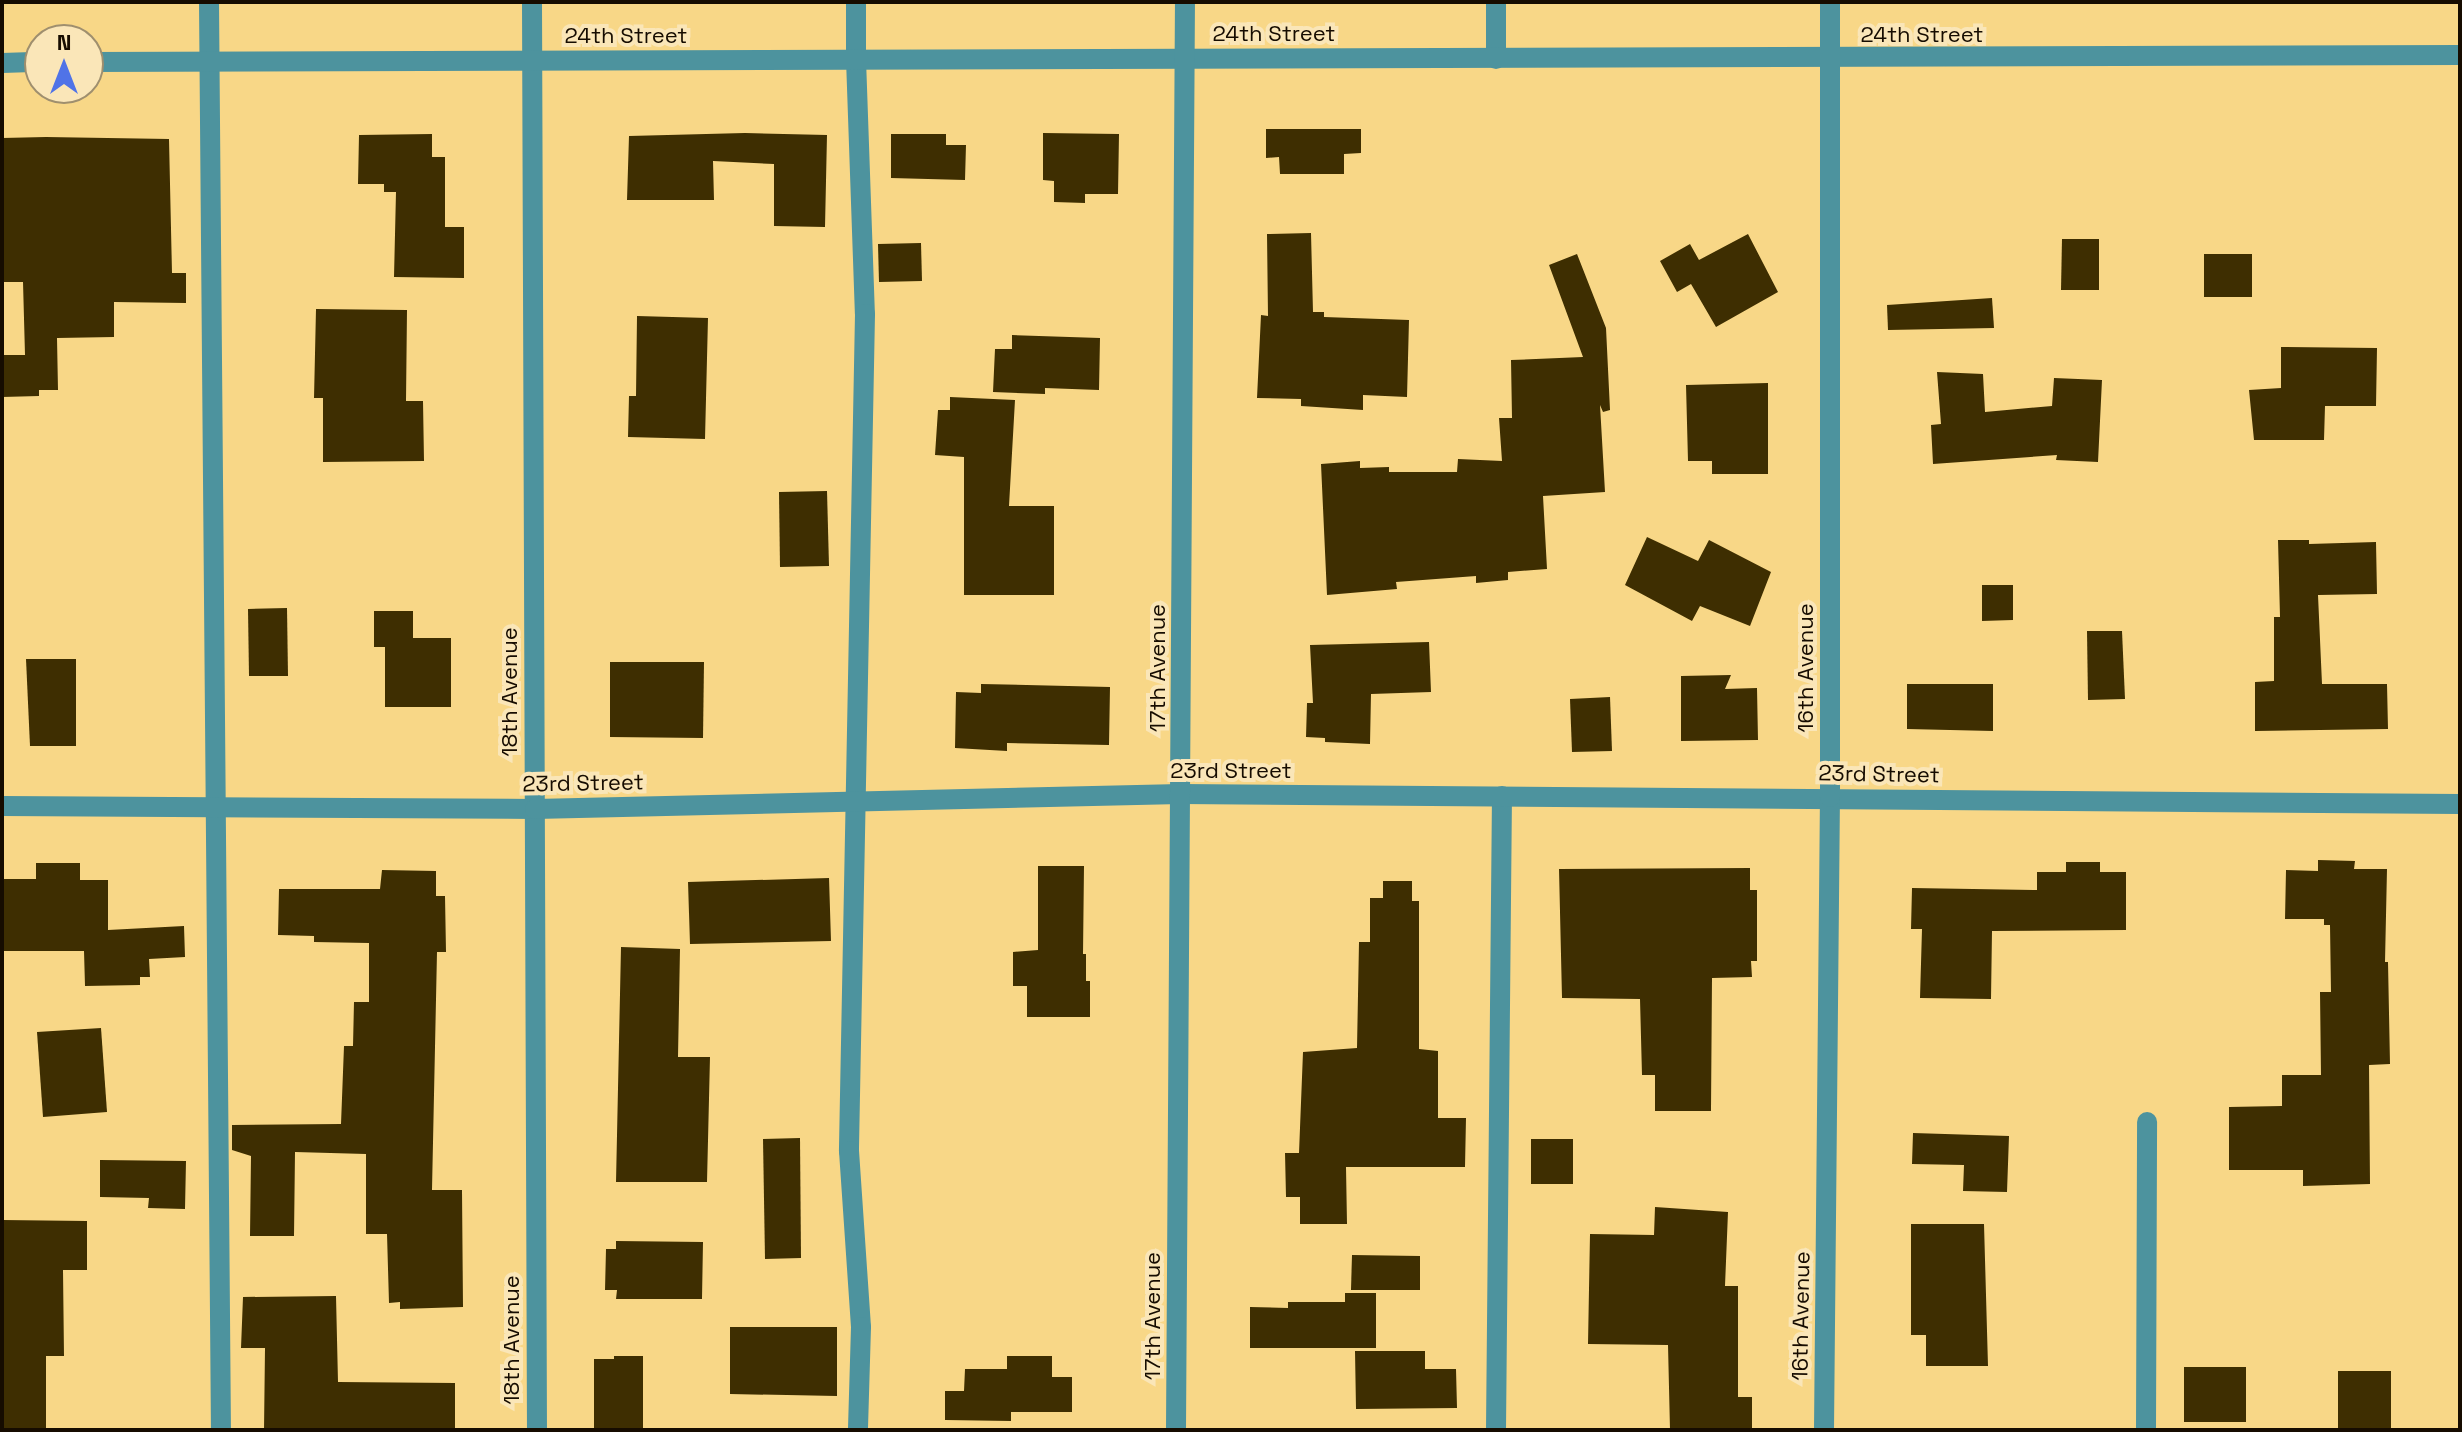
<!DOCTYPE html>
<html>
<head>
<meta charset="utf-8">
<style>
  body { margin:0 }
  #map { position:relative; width:2462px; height:1432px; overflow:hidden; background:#f8d787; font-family:"Space Grotesk",sans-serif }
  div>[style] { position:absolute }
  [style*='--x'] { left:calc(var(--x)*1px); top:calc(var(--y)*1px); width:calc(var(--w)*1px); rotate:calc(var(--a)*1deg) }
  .building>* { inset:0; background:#3e2e01 }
  .lane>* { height:20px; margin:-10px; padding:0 10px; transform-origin:10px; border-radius:10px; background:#4d939e }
  .street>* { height:20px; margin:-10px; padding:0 10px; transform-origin:10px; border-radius:10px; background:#4d939e }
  span { translate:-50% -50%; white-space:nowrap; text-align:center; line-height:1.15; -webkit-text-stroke:8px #fae6b8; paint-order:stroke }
  .street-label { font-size:22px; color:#160c00 }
  .frame { position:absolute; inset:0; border:4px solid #160c00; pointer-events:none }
  .north { position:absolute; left:24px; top:24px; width:80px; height:80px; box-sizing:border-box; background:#fae6b8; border:2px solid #9f8f6e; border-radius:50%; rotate:0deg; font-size:22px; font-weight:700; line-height:32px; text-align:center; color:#160c00 }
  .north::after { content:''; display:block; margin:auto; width:28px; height:36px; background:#5073e7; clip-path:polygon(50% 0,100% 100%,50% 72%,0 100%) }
</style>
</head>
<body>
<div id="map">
  <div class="building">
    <i style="clip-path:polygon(1266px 129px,1361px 129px,1361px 153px,1344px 154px,1344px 174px,1280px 174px,1279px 157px,1266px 158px)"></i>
    <i style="clip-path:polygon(745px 133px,827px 135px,825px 227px,774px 226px,774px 164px,713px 161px,714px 200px,627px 200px,629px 136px)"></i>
    <i style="clip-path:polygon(1043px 133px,1119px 134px,1118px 194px,1085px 194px,1085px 203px,1054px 202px,1054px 181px,1043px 180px)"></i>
    <i style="clip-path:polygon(432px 134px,432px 157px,445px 157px,445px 227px,464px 227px,464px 278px,394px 277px,396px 192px,384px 192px,384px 184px,358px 184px,359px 135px)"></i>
    <i style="clip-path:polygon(891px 134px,946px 134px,946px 145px,966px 145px,965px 180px,891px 178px)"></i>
    <i style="clip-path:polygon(46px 137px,169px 139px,172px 273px,186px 273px,186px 303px,114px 302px,114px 337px,57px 338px,58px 390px,39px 390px,39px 396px,2px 397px,2px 355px,25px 355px,23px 282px,2px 282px,2px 138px)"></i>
    <i style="clip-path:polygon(1311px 233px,1313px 312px,1324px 312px,1324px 317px,1409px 320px,1407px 397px,1363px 395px,1363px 410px,1301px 406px,1301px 399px,1257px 398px,1261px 315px,1268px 316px,1267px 234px)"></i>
    <i style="clip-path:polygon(1748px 234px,1778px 292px,1716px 327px,1691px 284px,1677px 292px,1660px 261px,1690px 244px,1699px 260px)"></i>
    <i style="clip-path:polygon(2062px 239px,2099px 239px,2099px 290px,2061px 290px)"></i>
    <i style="clip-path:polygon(921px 243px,922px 281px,879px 282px,878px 244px)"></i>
    <i style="clip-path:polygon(1577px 254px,1606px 328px,1610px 410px,1603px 412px,1600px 405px,1605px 492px,1543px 496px,1547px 569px,1508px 572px,1508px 580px,1476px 583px,1476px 576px,1396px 582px,1397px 589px,1327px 595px,1321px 464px,1360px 461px,1360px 468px,1389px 467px,1389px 472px,1457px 472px,1458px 459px,1502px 461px,1499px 418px,1512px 418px,1511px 360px,1583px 357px,1549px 265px)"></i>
    <i style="clip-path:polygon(2204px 254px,2252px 254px,2252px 297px,2204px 297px)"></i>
    <i style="clip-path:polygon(1992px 298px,1994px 328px,1888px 330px,1887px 305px)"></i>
    <i style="clip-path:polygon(316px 309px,407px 310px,406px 401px,423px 401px,424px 461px,323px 462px,323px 398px,314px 398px)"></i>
    <i style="clip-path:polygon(637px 316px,708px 318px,705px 439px,628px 437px,629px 396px,636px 396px)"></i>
    <i style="clip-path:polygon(1012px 335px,1100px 338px,1099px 390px,1045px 388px,1045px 394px,993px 392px,995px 349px,1012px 349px)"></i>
    <i style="clip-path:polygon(2281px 347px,2377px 348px,2376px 406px,2325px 406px,2324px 440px,2254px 440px,2249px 390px,2281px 388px)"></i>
    <i style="clip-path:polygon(1937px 372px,1983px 374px,1985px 412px,2052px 406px,2054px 378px,2102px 380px,2098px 462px,2056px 460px,2057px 455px,1933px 464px,1931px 425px,1941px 424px)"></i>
    <i style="clip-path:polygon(1768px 383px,1768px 474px,1712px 474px,1712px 461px,1688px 461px,1686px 385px)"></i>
    <i style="clip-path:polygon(950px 397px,1015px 400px,1009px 506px,1054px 506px,1054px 595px,964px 595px,964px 457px,935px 455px,938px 410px,950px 410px)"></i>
    <i style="clip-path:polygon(827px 491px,829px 566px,780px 567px,779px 492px)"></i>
    <i style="clip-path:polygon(1647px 537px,1698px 561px,1709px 540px,1771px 572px,1750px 626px,1700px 606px,1692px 621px,1625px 585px)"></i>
    <i style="clip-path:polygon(2278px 540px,2309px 540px,2309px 544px,2376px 542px,2377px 594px,2318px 595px,2322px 684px,2387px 684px,2388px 729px,2255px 731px,2255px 682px,2274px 681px,2274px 617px,2280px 617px)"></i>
    <i style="clip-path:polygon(1982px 585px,2013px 585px,2013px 620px,1982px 621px)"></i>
    <i style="clip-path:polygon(287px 608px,288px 676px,249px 676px,248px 609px)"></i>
    <i style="clip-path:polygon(374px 611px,413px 611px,413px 638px,451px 638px,451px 707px,385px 707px,385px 647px,374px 647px)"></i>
    <i style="clip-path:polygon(2087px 631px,2122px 631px,2125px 699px,2088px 700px)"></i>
    <i style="clip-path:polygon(1429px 642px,1431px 692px,1371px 694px,1370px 744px,1325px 742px,1325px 738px,1306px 737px,1307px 703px,1313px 703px,1310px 645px)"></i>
    <i style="clip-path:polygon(26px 659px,76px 659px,76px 746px,30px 746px)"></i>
    <i style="clip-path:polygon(610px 662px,704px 662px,703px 738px,610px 737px)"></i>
    <i style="clip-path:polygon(1731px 675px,1725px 689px,1757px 688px,1758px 740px,1681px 741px,1681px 676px)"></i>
    <i style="clip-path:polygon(981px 684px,1110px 687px,1109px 745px,1007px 743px,1007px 751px,955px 748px,956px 692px,981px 693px)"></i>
    <i style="clip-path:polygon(1907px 684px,1993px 684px,1993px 731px,1907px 729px)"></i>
    <i style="clip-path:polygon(1610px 697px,1612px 751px,1572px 752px,1570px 699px)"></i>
    <i style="clip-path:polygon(2318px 860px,2355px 861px,2354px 869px,2387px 869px,2385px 962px,2388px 962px,2390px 1064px,2369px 1065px,2370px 1184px,2303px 1186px,2303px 1170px,2229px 1170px,2229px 1107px,2282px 1106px,2282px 1075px,2321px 1075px,2320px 992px,2331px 992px,2330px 925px,2324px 925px,2324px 919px,2285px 919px,2286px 870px,2318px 871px)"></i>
    <i style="clip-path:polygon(2066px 862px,2100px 862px,2100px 872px,2126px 872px,2126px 930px,1992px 931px,1991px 999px,1920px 998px,1922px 929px,1911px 929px,1912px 888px,2037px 890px,2037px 872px,2066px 872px)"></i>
    <i style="clip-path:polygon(36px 863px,80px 863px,80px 880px,108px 880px,108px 930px,184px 926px,185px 957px,149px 959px,150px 977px,140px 977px,140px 985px,85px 986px,84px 951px,2px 951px,2px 879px,36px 879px)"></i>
    <i style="clip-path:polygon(1038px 866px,1084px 866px,1083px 954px,1086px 954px,1086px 981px,1090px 981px,1090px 1017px,1027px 1017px,1027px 986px,1013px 986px,1013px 952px,1038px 950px)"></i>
    <i style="clip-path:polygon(1750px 868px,1750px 890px,1757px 890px,1757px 961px,1751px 961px,1752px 977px,1712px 978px,1711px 1111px,1655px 1111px,1655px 1075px,1642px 1075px,1640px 999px,1562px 998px,1559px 869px)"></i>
    <i style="clip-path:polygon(382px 870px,436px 871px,436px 896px,445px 896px,446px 952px,437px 952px,432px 1190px,462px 1190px,463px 1307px,400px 1309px,400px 1302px,389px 1303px,387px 1234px,366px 1234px,366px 1154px,295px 1152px,294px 1236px,250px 1236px,251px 1156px,232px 1150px,232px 1125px,341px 1124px,344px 1046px,353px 1046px,354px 1002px,369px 1002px,369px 943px,314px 942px,314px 936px,278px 935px,279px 889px,380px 889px)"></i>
    <i style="clip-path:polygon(829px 878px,831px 941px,690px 944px,688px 882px)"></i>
    <i style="clip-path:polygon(1383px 881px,1412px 881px,1412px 901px,1419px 901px,1419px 1049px,1438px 1051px,1438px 1118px,1466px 1118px,1465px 1167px,1346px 1167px,1347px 1224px,1300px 1224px,1300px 1197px,1286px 1197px,1285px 1153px,1299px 1153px,1303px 1052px,1357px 1048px,1359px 942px,1370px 942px,1370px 898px,1383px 898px)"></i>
    <i style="clip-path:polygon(621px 947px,680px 949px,678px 1057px,710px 1057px,707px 1182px,616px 1182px)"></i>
    <i style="clip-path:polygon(101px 1028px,107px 1112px,43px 1117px,37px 1032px)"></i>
    <i style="clip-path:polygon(1913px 1133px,2009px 1136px,2007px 1192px,1963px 1191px,1964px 1165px,1912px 1164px)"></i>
    <i style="clip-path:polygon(800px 1138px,801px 1258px,765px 1259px,763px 1139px)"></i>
    <i style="clip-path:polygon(1531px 1139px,1573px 1139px,1573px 1184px,1531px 1184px)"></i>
    <i style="clip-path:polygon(100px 1160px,186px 1161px,185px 1209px,148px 1208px,149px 1198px,100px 1197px)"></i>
    <i style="clip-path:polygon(1655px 1207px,1728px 1212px,1725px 1286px,1738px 1286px,1738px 1397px,1752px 1397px,1752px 1430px,1670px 1430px,1668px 1345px,1588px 1344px,1590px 1234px,1654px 1235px)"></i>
    <i style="clip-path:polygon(2px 1220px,87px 1221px,87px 1270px,63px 1270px,64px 1356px,46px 1356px,46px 1430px,2px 1430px)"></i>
    <i style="clip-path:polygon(1911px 1224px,1984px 1224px,1988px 1366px,1926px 1366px,1926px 1335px,1911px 1335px)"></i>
    <i style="clip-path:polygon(616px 1241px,703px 1242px,702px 1299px,616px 1299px,617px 1290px,605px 1290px,606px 1249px,616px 1249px)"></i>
    <i style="clip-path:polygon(1352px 1255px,1420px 1256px,1420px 1290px,1351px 1290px)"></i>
    <i style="clip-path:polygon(1345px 1293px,1376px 1293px,1376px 1348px,1250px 1348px,1250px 1307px,1288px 1308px,1288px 1302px,1345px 1302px)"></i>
    <i style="clip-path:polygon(336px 1296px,338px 1382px,455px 1383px,455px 1430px,264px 1430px,265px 1348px,241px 1348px,243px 1297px)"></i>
    <i style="clip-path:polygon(730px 1327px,837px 1327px,837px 1396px,730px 1394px)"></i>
    <i style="clip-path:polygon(1355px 1351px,1425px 1351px,1425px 1369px,1456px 1369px,1457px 1408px,1356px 1409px)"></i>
    <i style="clip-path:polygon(614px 1356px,643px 1356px,643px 1430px,594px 1430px,594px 1359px,614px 1359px)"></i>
    <i style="clip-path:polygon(1007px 1356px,1052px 1356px,1052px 1377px,1072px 1377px,1072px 1412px,1011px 1412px,1011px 1421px,945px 1420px,945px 1391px,964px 1391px,965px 1369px,1007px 1369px)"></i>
    <i style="clip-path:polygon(2184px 1367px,2246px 1367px,2246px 1422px,2184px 1422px)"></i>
    <i style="clip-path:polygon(2338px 1371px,2391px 1371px,2391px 1430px,2338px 1430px)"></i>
  </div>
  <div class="lane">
    <i style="--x:209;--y:2;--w:1428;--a:89.52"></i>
    <i style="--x:856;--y:59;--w:255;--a:88"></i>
    <i style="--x:865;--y:314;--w:837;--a:91.1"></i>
    <i style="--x:849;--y:1151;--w:176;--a:86.1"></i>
    <i style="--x:861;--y:1327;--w:103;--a:91.7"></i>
    <i style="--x:1496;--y:59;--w:57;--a:-90"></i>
    <i style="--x:1496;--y:1430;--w:634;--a:-89.46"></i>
    <i style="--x:2146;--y:1430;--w:308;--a:-89.8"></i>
  </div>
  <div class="street">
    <i style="--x:532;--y:2;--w:1428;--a:89.8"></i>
    <i style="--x:856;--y:59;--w:57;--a:-90"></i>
    <i style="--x:88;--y:62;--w:2372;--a:-0.17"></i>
    <i style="--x:2;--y:63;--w:38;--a:-2"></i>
    <i style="--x:2;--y:806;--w:533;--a:0.32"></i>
    <i style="--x:535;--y:809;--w:646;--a:-1.33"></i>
    <i style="--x:1181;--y:794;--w:1279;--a:0.45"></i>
    <i style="--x:1176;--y:1430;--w:1428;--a:-89.64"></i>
    <i style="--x:1824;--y:1430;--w:633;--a:-89.46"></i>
    <i style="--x:1830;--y:797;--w:795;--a:-90"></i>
  </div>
  <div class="street-label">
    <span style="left:1274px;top:34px">24th Street</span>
    <span style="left:1922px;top:35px">24th Street</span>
    <span style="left:626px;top:36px">24th Street</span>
    <span style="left:1158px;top:668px;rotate:-90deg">17th Avenue</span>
    <span style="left:1806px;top:668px;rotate:-90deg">16th Avenue</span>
    <span style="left:510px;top:692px;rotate:-90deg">18th Avenue</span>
    <span style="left:1231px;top:771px">23rd Street</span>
    <span style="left:1879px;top:774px;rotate:1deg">23rd Street</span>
    <span style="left:583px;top:783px;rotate:-1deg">23rd Street</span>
    <span style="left:1153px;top:1316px;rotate:-90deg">17th Avenue</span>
    <span style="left:1801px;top:1316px;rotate:-89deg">16th Avenue</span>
    <span style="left:512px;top:1340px;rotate:-90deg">18th Avenue</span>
  </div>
  <div class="frame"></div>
  <div class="north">N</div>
</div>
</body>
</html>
